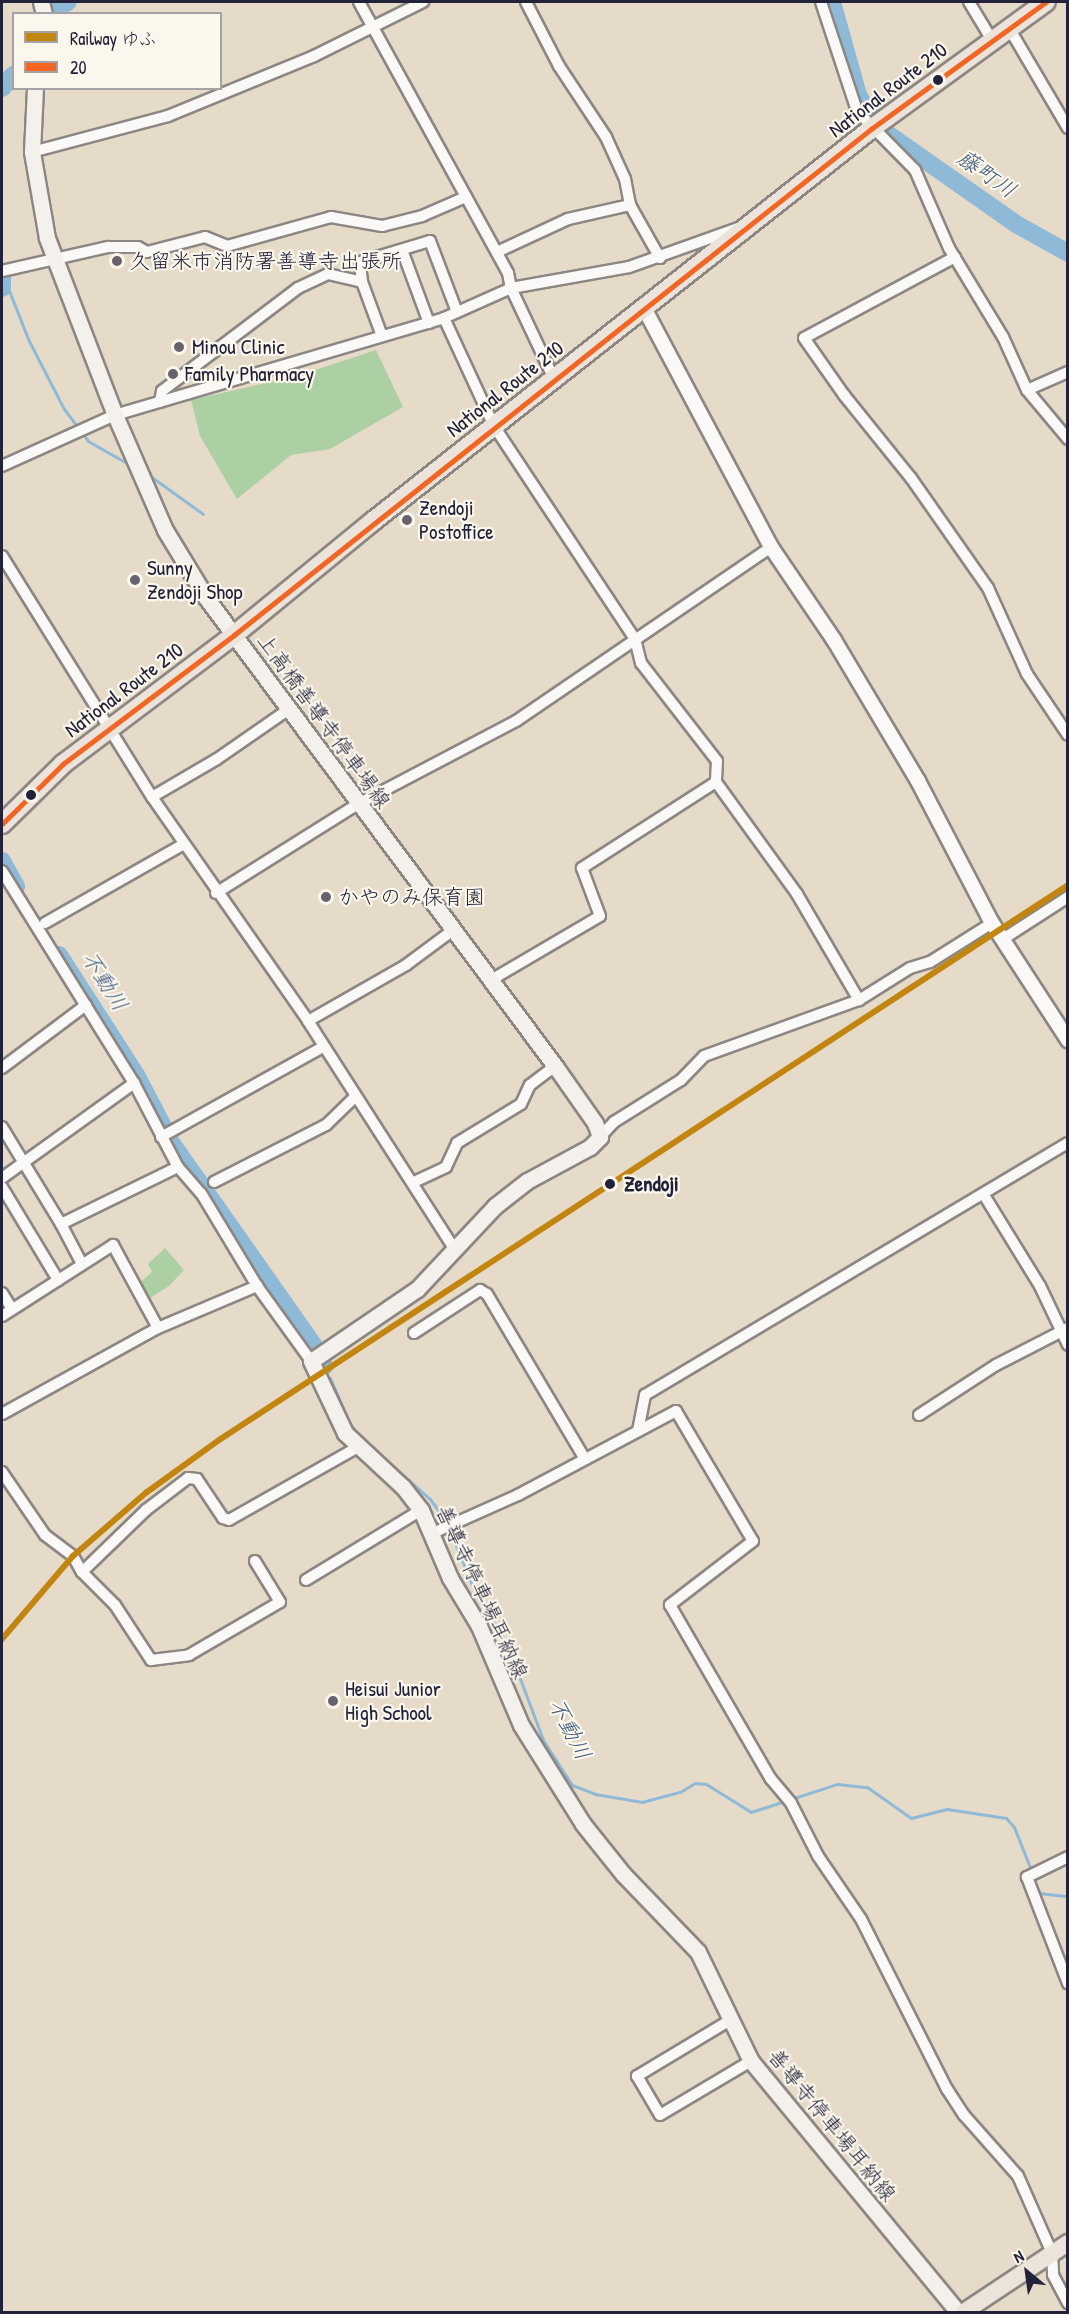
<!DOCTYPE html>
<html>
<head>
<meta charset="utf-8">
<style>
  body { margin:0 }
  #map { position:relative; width:1069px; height:2314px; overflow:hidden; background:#e6dac9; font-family:"Patrick Hand","Klee One",sans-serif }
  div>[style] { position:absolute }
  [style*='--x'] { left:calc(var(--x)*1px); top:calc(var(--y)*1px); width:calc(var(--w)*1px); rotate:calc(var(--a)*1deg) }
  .green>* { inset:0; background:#acd0a4 }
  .stream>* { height:3px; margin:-1.5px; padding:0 1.5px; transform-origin:1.5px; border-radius:1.5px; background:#8ebad8 }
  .river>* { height:18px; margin:-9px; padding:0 9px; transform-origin:9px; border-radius:9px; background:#8ebad8 }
  .roads { filter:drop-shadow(2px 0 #8d8783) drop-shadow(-2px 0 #8d8783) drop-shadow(0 2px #8d8783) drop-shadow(0 -2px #8d8783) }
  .minor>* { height:10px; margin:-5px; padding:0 5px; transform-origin:5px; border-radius:5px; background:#fbf9f7 }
  .tertiary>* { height:14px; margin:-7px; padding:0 7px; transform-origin:7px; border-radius:7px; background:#fbf9f7 }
  .secondary>* { height:15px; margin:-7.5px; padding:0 7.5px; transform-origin:7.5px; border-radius:7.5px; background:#f4f1ec }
  .primary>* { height:16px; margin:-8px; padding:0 8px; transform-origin:8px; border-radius:8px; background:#ece3da }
  .trunk>* { height:18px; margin:-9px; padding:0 9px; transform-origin:9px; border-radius:9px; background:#ece3da }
  .bus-1>* { height:4.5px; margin:-2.25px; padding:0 2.25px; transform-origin:2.25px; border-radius:2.25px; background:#f26522 }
  .rail-1>* { height:6px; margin:-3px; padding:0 3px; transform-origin:3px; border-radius:3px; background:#c2850f }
  .dots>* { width:16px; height:16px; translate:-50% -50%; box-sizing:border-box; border:3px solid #fbf7ec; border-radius:50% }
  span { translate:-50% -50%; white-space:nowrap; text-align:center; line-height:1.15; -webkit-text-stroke:4.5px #fbf7ec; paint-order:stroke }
  .street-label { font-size:21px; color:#22223b }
  .poi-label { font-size:21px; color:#22223b }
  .left { translate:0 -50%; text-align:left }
  .stop-label { font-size:21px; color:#22223b; font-weight:700 }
  .water-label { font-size:22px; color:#3e5a7d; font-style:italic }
  .frame { position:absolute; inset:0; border:3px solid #22223b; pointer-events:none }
  .legend { position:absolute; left:12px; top:12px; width:210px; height:78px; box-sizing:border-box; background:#fbf7ec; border:2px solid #a4a2a5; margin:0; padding:8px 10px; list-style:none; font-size:18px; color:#22223b }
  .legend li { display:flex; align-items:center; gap:12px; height:30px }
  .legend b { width:30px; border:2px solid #a4a2a5 }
  .north { position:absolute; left:997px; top:2242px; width:60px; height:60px; -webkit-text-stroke:4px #fbf7ec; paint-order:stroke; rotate:331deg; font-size:16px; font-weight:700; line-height:24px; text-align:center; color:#22223b }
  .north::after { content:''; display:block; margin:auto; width:21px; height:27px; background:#22223b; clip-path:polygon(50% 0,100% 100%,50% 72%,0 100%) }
</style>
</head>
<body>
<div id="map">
  <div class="green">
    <i style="clip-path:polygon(376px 350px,403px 407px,330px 449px,291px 455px,237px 499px,200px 436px,191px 400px,297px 376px)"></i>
    <i style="clip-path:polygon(165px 1248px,184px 1270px,169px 1286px,150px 1298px,141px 1298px,136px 1286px,152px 1272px,148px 1264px)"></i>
  </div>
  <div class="stream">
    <i style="--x:4;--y:278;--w:68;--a:68.4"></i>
    <i style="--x:29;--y:341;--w:76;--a:62.8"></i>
    <i style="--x:64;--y:409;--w:40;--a:53"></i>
    <i style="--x:88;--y:441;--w:51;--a:29.6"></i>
    <i style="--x:146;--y:473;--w:70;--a:35.7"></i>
    <i style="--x:330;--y:1378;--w:50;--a:66.5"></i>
    <i style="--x:350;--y:1424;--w:22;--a:51"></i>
    <i style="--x:382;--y:1457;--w:64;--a:41.2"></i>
    <i style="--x:430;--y:1499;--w:27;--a:54"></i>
    <i style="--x:446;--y:1521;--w:77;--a:67.8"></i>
    <i style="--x:475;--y:1592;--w:61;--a:58.4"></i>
    <i style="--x:507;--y:1644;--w:103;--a:69.4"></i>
    <i style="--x:543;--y:1740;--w:54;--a:57.2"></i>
    <i style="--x:572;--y:1785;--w:25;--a:21"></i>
    <i style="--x:595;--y:1794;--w:48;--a:9.7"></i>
    <i style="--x:642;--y:1802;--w:39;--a:-15"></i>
    <i style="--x:680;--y:1792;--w:17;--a:-31"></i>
    <i style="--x:695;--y:1783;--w:11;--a:5"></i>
    <i style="--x:706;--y:1784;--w:53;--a:31.9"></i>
    <i style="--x:751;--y:1812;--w:90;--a:-18"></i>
    <i style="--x:837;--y:1784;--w:30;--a:6"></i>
    <i style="--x:867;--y:1787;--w:54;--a:35.2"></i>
    <i style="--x:911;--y:1818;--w:37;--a:-14"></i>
    <i style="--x:947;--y:1809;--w:60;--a:8.7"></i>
    <i style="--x:1006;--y:1818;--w:12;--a:48"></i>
    <i style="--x:1014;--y:1827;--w:46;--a:68.4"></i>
    <i style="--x:1038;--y:1893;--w:30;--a:6"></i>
  </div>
  <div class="river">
    <i style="--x:832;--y:2;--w:97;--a:74.4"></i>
    <i style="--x:858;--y:95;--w:28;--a:60"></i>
    <i style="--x:47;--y:14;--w:24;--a:-30"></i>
    <i style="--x:2;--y:88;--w:18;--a:-49"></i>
    <i style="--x:882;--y:130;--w:164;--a:35"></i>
    <i style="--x:1016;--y:224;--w:60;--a:29.1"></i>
    <i style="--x:2;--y:273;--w:15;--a:90"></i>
    <i style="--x:2;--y:861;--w:29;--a:61"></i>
    <i style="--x:59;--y:955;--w:143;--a:57.3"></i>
    <i style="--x:136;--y:1075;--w:60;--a:62.2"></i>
    <i style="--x:170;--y:1141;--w:256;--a:54.9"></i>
    <i style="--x:322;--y:1363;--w:4;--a:56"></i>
  </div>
  <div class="roads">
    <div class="minor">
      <i style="--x:359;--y:2;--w:309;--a:61.2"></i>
      <i style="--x:508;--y:273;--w:15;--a:79"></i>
      <i style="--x:511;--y:288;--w:101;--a:64.7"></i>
      <i style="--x:526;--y:2;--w:72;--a:62.7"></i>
      <i style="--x:559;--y:66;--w:85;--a:56.5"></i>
      <i style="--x:606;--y:137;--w:46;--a:65.7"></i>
      <i style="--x:625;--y:179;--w:26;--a:79"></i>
      <i style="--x:630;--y:205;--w:61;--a:60.5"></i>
      <i style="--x:821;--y:2;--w:115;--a:71.7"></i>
      <i style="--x:857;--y:111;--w:83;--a:45.5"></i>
      <i style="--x:915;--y:170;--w:85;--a:66.4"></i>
      <i style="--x:949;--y:248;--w:104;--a:58.8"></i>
      <i style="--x:1003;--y:337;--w:58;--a:65.6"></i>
      <i style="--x:1027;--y:390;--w:45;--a:-23.7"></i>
      <i style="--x:969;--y:2;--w:44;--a:58.8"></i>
      <i style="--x:1009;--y:28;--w:116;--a:59.5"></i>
      <i style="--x:32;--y:152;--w:141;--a:-14.8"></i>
      <i style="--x:168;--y:116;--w:158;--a:-22.3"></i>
      <i style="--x:314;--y:56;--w:122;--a:-26.4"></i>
      <i style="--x:402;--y:250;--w:78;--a:69.7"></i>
      <i style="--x:497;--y:252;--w:78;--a:-24.9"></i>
      <i style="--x:568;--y:219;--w:64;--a:-12.7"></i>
      <i style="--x:955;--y:257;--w:171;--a:151.8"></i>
      <i style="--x:804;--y:338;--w:70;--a:54.9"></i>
      <i style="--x:844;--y:395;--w:107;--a:51.1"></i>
      <i style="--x:911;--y:478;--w:134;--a:55"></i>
      <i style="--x:988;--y:588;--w:94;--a:65.6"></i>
      <i style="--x:1027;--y:674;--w:73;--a:56.1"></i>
      <i style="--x:2;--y:271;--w:109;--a:-12.8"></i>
      <i style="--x:108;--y:247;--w:30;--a:0"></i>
      <i style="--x:138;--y:247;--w:10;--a:29"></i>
      <i style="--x:147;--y:252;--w:60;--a:-14.5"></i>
      <i style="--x:205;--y:237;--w:24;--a:22"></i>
      <i style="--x:227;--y:246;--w:108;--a:-15.6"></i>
      <i style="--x:331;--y:217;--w:52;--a:10"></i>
      <i style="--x:382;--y:226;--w:41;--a:-14"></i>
      <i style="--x:422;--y:216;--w:48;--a:-23.4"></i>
      <i style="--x:444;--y:318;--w:119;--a:65.2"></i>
      <i style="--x:494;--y:426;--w:255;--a:56.5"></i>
      <i style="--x:635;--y:639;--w:25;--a:76"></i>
      <i style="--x:641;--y:663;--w:124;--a:52.2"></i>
      <i style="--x:717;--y:761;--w:21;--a:93"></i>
      <i style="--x:716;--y:782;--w:138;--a:54.1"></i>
      <i style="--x:797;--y:894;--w:123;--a:59.7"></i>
      <i style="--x:382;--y:336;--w:58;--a:-110.3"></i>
      <i style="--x:362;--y:282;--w:20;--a:-96"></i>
      <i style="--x:360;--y:262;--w:73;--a:-16.7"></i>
      <i style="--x:430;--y:241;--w:76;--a:69.2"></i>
      <i style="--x:1027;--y:390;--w:64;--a:50.1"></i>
      <i style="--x:160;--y:402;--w:11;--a:-80"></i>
      <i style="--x:162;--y:391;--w:171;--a:-37.1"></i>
      <i style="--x:298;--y:288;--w:33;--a:-25"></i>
      <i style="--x:328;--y:274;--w:35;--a:13"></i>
      <i style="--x:2;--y:466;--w:124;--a:-24.3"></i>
      <i style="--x:115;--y:415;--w:343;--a:-16.4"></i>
      <i style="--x:444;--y:318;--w:73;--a:-24.1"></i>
      <i style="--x:511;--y:288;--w:120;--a:-10.1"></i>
      <i style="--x:629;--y:267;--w:114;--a:-19.6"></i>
      <i style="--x:2;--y:556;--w:284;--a:58.1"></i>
      <i style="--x:152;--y:797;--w:273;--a:55.1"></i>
      <i style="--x:308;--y:1021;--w:272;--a:57.3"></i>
      <i style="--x:152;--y:797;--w:75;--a:-30.3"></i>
      <i style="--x:217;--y:759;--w:88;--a:-34.8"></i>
      <i style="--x:2;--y:871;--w:250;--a:58.1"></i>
      <i style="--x:134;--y:1083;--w:95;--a:62.4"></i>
      <i style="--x:178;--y:1167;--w:35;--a:49"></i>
      <i style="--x:201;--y:1193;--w:109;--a:58.9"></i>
      <i style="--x:257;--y:1286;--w:92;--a:54.2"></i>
      <i style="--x:216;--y:893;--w:168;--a:-32.1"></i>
      <i style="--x:358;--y:804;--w:178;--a:-27.7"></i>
      <i style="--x:516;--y:721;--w:309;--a:-34.3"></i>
      <i style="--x:45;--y:923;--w:160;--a:-29.6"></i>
      <i style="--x:1003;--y:939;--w:77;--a:-32.9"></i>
      <i style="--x:491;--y:980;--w:126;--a:-30.4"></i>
      <i style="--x:600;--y:916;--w:51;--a:-110.6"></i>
      <i style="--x:582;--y:868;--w:159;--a:-32.7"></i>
      <i style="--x:308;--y:1021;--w:113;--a:-29.7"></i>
      <i style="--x:406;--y:965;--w:57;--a:-36.5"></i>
      <i style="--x:2;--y:1068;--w:105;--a:-36.9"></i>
      <i style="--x:2;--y:1127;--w:114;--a:58.7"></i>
      <i style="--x:161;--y:1137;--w:185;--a:-29.1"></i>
      <i style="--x:600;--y:1137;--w:21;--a:-47"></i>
      <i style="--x:614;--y:1122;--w:79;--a:-32.1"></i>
      <i style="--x:681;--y:1080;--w:33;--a:-46"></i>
      <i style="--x:704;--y:1056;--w:165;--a:-19.9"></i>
      <i style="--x:859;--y:1000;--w:60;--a:-32.1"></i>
      <i style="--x:910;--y:968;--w:21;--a:-17"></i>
      <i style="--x:930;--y:962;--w:73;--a:-32.2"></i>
      <i style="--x:2;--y:1178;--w:163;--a:-35.7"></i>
      <i style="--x:214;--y:1182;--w:126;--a:-27"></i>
      <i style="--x:326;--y:1125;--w:40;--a:-44"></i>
      <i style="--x:414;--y:1182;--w:35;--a:-25"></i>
      <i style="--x:446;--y:1167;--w:26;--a:-65"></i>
      <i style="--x:457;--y:1143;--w:75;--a:-31.4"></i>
      <i style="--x:521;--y:1104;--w:21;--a:-65"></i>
      <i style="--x:530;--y:1085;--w:31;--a:-37"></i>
      <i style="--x:2;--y:1187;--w:109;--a:58.9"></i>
      <i style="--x:984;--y:1195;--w:107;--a:58.4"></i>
      <i style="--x:1040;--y:1286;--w:65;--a:64.6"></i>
      <i style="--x:82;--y:1264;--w:45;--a:-117.7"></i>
      <i style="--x:61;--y:1224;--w:130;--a:-26"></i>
      <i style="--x:2;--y:1293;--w:19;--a:58"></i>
      <i style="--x:2;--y:1316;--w:132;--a:-32.6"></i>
      <i style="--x:113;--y:1245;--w:94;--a:61.5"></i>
      <i style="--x:414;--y:1333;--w:79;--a:-33.1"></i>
      <i style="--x:480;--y:1290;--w:8;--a:30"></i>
      <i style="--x:487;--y:1294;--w:192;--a:59.3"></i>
      <i style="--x:2;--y:1414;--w:178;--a:-28.9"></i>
      <i style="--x:158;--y:1328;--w:108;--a:-23"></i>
      <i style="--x:919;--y:1415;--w:92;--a:-33"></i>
      <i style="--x:996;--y:1365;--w:81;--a:-27.2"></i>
      <i style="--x:638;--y:1431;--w:37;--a:-79"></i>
      <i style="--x:645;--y:1395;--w:492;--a:-30.8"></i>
      <i style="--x:2;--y:1472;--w:76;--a:55.7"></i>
      <i style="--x:45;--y:1535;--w:35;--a:37"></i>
      <i style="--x:73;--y:1556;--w:18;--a:61"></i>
      <i style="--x:82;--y:1572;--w:47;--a:45"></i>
      <i style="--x:115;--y:1605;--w:66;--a:56.8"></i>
      <i style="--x:151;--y:1660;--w:38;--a:-7"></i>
      <i style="--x:189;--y:1655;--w:105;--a:-30.2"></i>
      <i style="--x:280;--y:1602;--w:48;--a:-121.4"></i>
      <i style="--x:433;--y:1533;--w:93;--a:-24.1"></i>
      <i style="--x:518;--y:1495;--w:179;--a:-28"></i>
      <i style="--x:676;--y:1411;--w:151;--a:59.4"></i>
      <i style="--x:753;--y:1541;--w:105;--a:142.4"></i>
      <i style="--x:670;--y:1605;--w:201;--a:59.9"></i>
      <i style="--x:771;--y:1779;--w:31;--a:50"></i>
      <i style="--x:791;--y:1803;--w:59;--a:63"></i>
      <i style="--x:818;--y:1856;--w:76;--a:55.7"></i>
      <i style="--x:861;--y:1919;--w:191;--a:63.2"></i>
      <i style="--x:947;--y:2089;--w:31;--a:57"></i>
      <i style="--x:964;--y:2115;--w:81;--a:48.5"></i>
      <i style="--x:1018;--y:2176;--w:84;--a:66.2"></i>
      <i style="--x:1052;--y:2253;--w:22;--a:87"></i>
      <i style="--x:1053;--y:2275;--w:32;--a:62"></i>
      <i style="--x:82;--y:1572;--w:89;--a:-44.1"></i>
      <i style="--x:146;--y:1510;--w:53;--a:-37.3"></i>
      <i style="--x:188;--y:1478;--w:9;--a:6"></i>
      <i style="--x:197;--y:1479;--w:47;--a:56.3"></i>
      <i style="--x:223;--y:1518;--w:6;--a:18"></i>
      <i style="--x:229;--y:1520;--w:148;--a:-29.5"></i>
      <i style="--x:306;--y:1580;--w:135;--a:-31.3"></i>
      <i style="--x:1068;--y:1857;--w:46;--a:154"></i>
      <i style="--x:1027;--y:1877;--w:114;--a:68.9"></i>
      <i style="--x:732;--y:2019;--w:111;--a:149"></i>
      <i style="--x:637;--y:2076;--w:45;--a:59.5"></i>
      <i style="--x:660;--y:2115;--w:106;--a:-30.7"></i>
    </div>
    <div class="tertiary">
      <i style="--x:644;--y:308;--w:271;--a:62"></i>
      <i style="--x:771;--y:547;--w:112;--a:55.9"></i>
      <i style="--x:834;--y:640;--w:164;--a:59.2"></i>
      <i style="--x:918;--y:781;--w:160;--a:62.5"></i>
      <i style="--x:992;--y:923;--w:140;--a:57"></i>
    </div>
    <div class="secondary">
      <i style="--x:41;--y:2;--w:12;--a:76"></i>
      <i style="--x:35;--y:88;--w:64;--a:92.7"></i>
      <i style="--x:32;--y:152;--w:87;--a:80.1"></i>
      <i style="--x:47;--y:238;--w:190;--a:69"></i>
      <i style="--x:115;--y:415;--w:125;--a:66.5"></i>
      <i style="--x:165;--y:530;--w:81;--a:58.7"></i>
      <i style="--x:207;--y:599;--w:582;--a:53.31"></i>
      <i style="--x:555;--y:1066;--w:70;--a:54.9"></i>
      <i style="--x:595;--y:1123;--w:15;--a:70"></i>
      <i style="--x:600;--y:1137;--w:14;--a:135"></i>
      <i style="--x:590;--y:1147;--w:72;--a:151.6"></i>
      <i style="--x:527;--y:1181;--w:41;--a:142"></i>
      <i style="--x:495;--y:1206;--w:114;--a:133.2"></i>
      <i style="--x:417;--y:1289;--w:128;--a:145.8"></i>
      <i style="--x:311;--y:1361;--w:80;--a:64.7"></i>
      <i style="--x:345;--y:1433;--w:79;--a:43"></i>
      <i style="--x:403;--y:1487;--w:29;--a:52"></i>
      <i style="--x:421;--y:1510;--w:74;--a:66.9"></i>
      <i style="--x:450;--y:1578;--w:56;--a:58.9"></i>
      <i style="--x:479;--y:1626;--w:108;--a:67"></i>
      <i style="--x:521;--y:1725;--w:117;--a:57.9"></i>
      <i style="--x:583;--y:1824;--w:64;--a:51.3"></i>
      <i style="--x:623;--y:1874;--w:108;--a:46.1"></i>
      <i style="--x:698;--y:1952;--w:121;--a:64.1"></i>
      <i style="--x:751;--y:2061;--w:325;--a:50.5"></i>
    </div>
    <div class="primary">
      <i style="--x:964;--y:2312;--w:125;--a:-33.6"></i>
    </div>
    <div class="trunk">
      <i style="--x:2;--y:824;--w:86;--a:-44.5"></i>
      <i style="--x:63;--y:764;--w:214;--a:-37"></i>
      <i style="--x:234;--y:635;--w:178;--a:-39.3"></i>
      <i style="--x:372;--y:522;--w:635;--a:-38.22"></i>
      <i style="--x:871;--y:129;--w:216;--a:-36"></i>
    </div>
  </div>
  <div class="bus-1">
    <i style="--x:2;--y:824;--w:86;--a:-44.5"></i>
    <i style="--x:63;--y:764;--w:214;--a:-37"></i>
    <i style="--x:234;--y:635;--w:814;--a:-38.46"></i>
    <i style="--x:871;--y:129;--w:216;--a:-36"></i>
  </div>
  <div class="rail-1">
    <i style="--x:2;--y:1639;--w:109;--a:-49.5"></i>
    <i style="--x:73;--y:1556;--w:98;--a:-40.9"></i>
    <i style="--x:147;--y:1492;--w:89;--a:-35.8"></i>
    <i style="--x:219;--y:1440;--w:1014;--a:-33.17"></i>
  </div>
  <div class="dots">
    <i style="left:938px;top:80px;background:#22223b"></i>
    <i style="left:117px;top:261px;background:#67626d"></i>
    <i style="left:179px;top:347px;background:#67626d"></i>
    <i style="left:173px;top:374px;background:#67626d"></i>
    <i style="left:407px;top:520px;background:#67626d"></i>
    <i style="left:135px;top:580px;background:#67626d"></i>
    <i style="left:31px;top:795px;background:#22223b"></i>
    <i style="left:326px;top:897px;background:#67626d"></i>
    <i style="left:610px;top:1184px;background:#22223b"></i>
    <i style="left:333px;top:1701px;background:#67626d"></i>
  </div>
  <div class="street-label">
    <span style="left:888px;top:90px;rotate:-37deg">National Route 210</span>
    <span style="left:505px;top:389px;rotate:-38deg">National Route 210</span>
    <span style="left:124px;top:690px;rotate:-37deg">National Route 210</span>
    <span style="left:324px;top:721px;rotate:54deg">上高橋善導寺停車場線</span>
    <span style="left:482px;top:1592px;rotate:65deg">善導寺停車場耳納線</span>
    <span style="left:832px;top:2125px;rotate:51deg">善導寺停車場耳納線</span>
  </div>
  <div class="poi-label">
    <span class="left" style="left:129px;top:261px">久留米市消防署善導寺出張所</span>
    <span class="left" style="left:192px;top:347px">Minou Clinic</span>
    <span class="left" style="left:185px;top:374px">Family Pharmacy</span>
    <span class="left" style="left:419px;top:520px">Zendoji<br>Postoffice</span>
    <span class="left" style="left:147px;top:580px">Sunny<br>Zendoji Shop</span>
    <span class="left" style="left:338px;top:897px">かやのみ保育園</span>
    <span class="left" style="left:345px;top:1701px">Heisui Junior<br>High School</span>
  </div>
  <div class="stop-label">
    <span class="left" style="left:624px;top:1184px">Zendoji</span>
  </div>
  <div class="water-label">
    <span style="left:987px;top:174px;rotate:35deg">藤町川</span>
    <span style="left:105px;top:981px;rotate:58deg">不動川</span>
    <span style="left:570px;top:1729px;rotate:63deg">不動川</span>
  </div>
  <div class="frame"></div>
  <ul class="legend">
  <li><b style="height:8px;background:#c2850f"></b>Railway ゆふ</li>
  <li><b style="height:8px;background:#f26522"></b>20</li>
  </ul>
  <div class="north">N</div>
</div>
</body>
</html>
